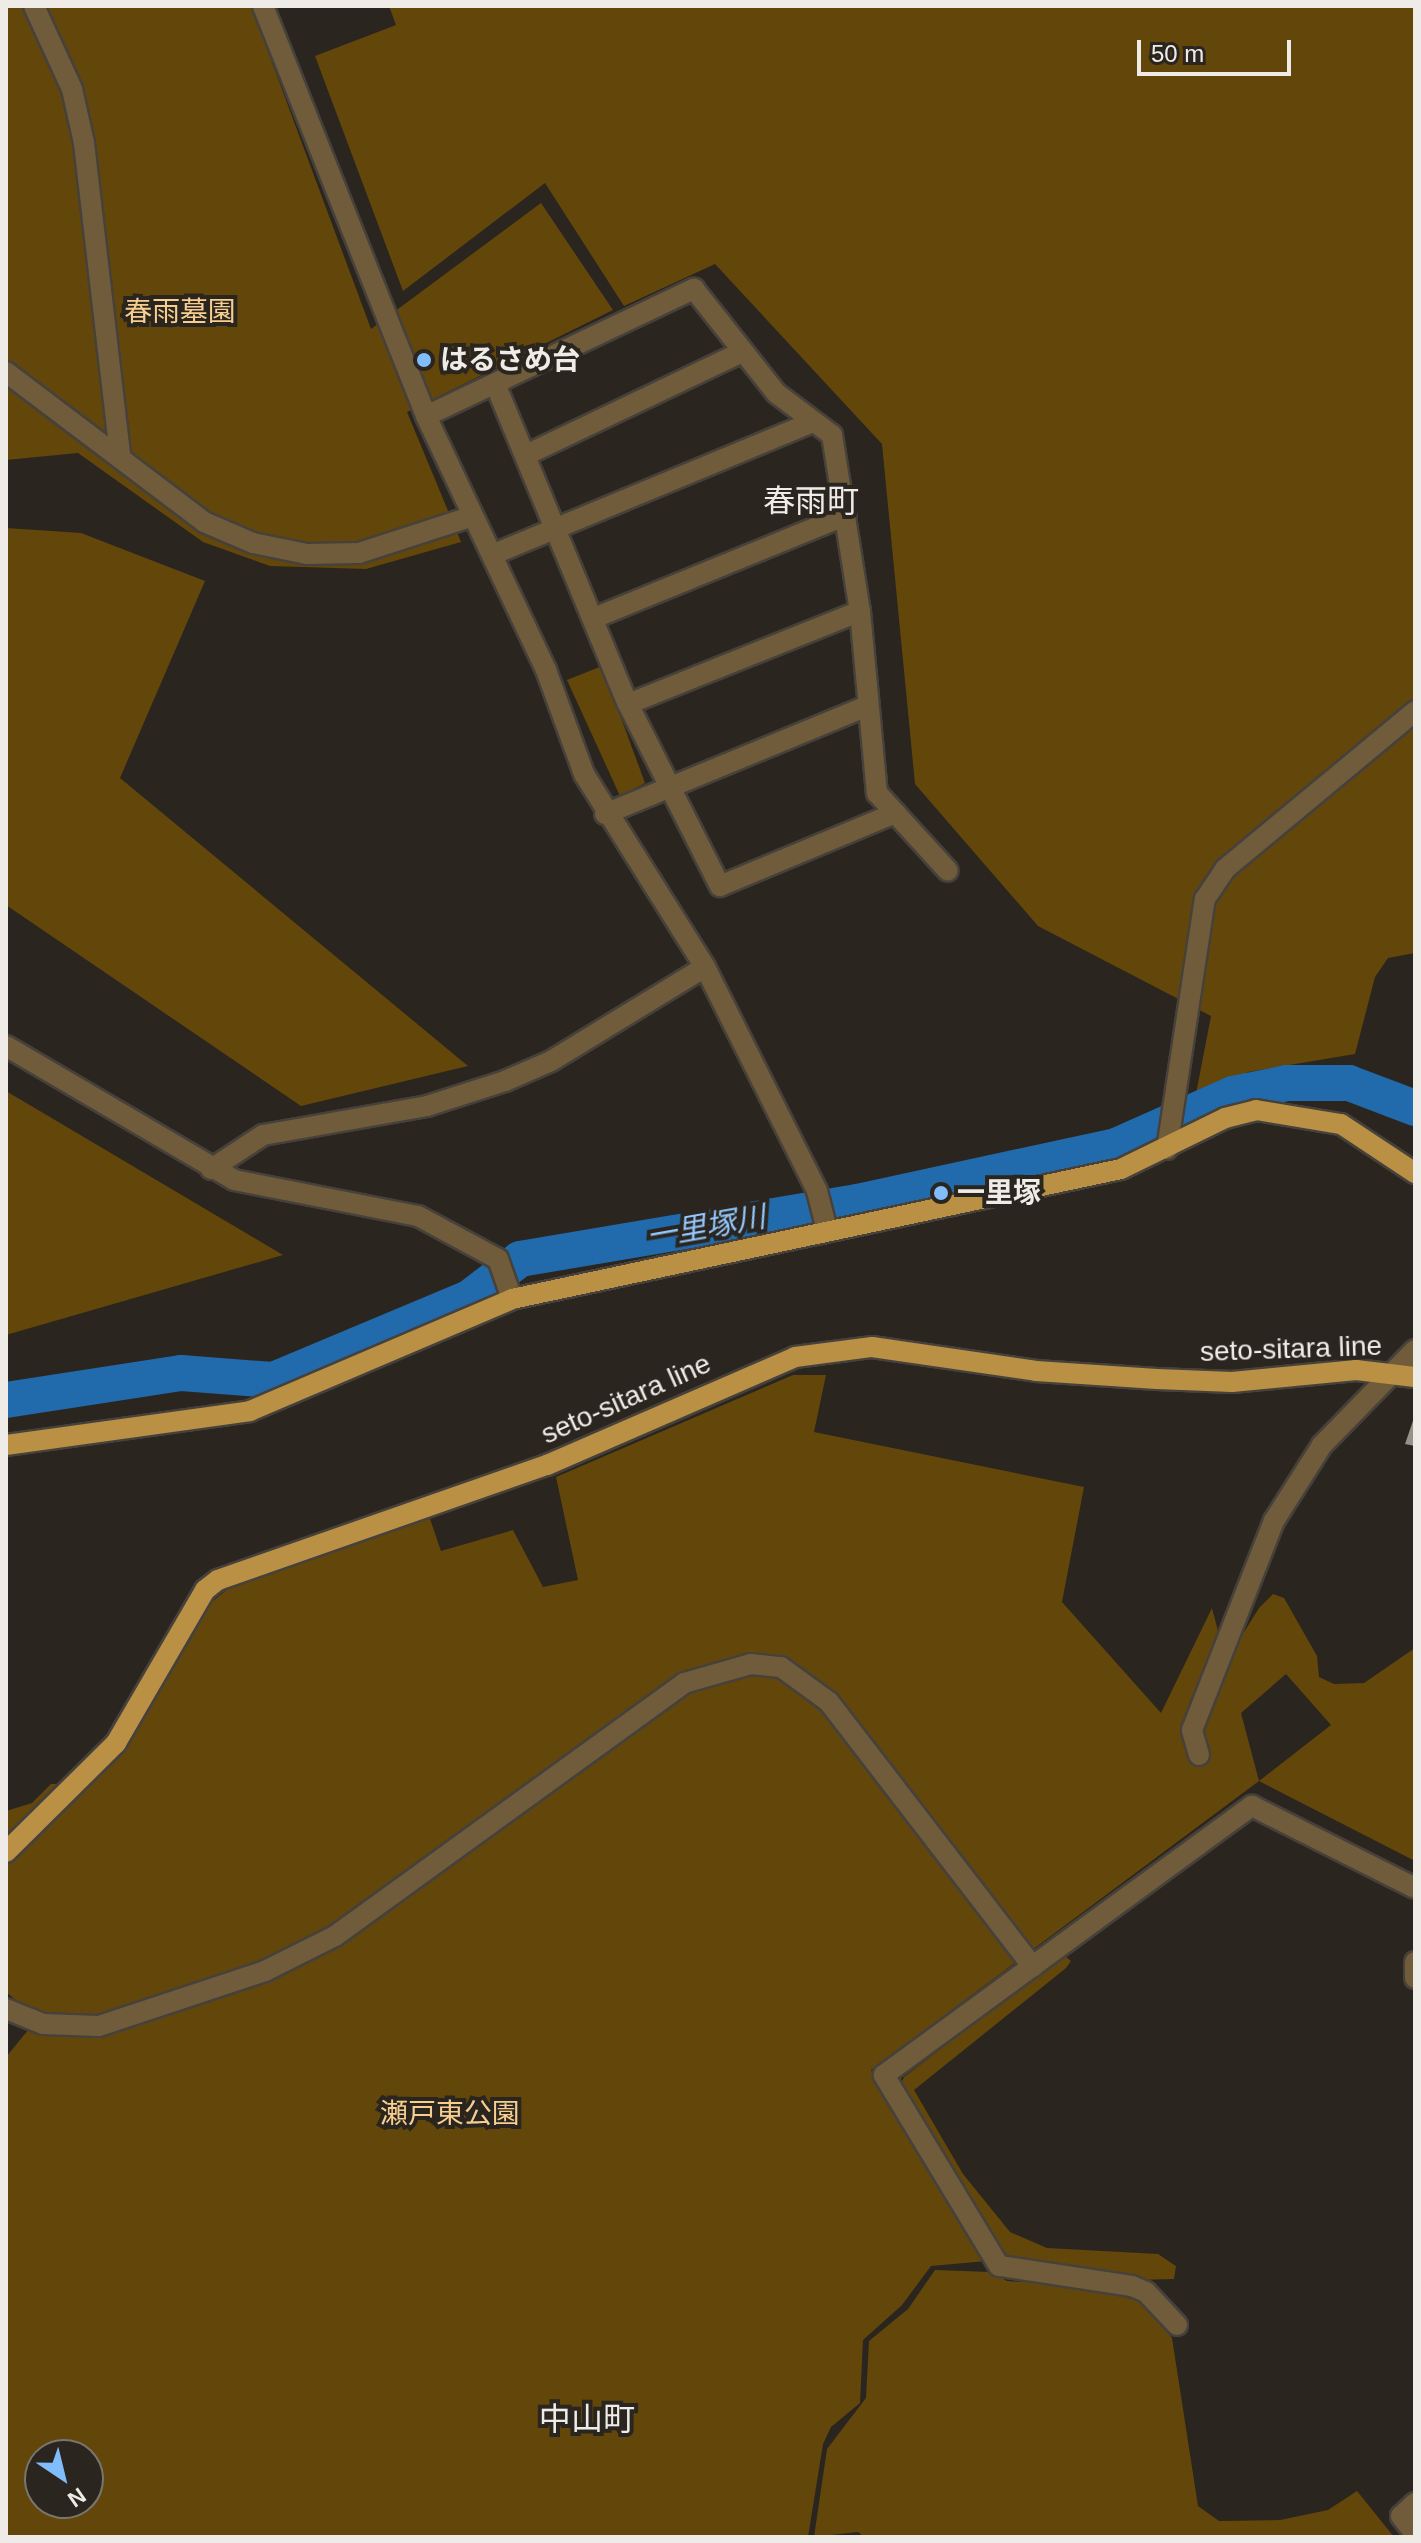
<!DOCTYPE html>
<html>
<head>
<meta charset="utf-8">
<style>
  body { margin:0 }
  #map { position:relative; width:1421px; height:2543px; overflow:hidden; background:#2a251f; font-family:Helvetica,"Noto Sans JP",sans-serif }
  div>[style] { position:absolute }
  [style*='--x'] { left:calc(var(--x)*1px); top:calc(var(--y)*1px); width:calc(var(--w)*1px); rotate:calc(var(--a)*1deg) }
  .green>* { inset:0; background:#63460a }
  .river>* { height:36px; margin:-18px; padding:0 18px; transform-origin:18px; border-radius:18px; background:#216aab }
  .building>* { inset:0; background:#969189 }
  .roads { filter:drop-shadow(2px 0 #46413b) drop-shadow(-2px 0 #46413b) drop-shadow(0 2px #46413b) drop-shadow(0 -2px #46413b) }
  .minor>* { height:20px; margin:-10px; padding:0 10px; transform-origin:10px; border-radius:10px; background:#705c3a }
  .major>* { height:20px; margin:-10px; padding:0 10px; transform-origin:10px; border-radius:10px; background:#ba9045 }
  .dots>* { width:22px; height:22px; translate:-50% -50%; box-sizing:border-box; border:4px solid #2a251f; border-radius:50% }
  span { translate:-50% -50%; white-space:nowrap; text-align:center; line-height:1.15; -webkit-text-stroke:8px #2a251f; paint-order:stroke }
  .park-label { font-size:28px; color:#f6cf8f }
  .poi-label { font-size:28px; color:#efece8; font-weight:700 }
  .left { translate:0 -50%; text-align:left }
  .street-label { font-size:28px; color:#efece8 }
  .water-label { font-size:30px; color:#93c7fc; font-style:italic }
  .quarter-label { font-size:32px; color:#efece8 }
  .frame { position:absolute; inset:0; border:8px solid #efece8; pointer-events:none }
  .north { position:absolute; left:24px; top:2439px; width:80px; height:80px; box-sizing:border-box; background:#2a251f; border:2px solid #79756f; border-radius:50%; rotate:145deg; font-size:22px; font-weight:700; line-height:32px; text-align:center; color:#efece8 }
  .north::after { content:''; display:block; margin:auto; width:28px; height:36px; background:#80bdfa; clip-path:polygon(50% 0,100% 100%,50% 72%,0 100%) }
  .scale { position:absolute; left:1137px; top:40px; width:154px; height:36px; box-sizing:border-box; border:4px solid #efece8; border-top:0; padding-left:10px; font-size:24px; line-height:28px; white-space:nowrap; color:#efece8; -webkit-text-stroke:6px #2a251f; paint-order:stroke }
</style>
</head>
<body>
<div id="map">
  <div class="green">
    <i style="clip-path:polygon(6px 6px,251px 6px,371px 329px,541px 203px,613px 310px,407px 412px,461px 542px,366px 569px,270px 566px,203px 542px,78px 453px,6px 460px)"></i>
    <i style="clip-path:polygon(389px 6px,1415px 6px,1415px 953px,1388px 958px,1375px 977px,1355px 1054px,1248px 1072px,1194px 1104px,1211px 1016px,1038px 926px,915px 784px,882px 444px,715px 264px,624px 306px,545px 183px,403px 291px,315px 56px,396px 25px)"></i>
    <i style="clip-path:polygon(6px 528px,81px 533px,205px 581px,120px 778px,468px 1066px,301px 1106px,6px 905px)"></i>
    <i style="clip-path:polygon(602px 666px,645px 783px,620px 796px,567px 680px)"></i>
    <i style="clip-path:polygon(6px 1091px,283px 1255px,6px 1335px)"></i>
    <i style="clip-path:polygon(evenodd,793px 1375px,826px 1375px,814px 1432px,1084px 1487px,1062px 1602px,1161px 1713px,1212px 1608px,1226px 1661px,1259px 1608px,1273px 1594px,1284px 1598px,1317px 1656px,1319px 1677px,1334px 1684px,1364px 1683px,1415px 1648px,1415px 1861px,1259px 1781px,871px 2070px,987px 2261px,931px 2266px,902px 2305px,863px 2340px,860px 2403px,831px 2427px,823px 2444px,808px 2537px,6px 2537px,6px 2057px,38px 2018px,6px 1992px,6px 1864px,131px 1740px,206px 1607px,236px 1582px,429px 1516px,441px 1551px,513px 1530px,543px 1587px,578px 1580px,556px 1477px,793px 1375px,1286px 1674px,1331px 1725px,1259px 1781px,1241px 1713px,1286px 1674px,793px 1375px,40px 2455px,88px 2455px,88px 2503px,40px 2503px,40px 2455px)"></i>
    <i style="clip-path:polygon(51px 1784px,59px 1784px,52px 1796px,6px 1841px,6px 1811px,32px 1803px)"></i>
    <i style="clip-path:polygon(1064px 1955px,1071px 1961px,1066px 1968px,914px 2090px,963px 2174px,1010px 2232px,1047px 2248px,1158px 2254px,1176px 2266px,1174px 2279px,1134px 2280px,1002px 2258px,898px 2091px,904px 2077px)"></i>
    <i style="clip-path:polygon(935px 2270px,991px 2272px,1007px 2281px,1072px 2285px,1144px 2302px,1172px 2338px,1198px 2506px,1219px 2521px,1280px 2520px,1328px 2510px,1357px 2491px,1394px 2537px,864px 2537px,858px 2532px,814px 2537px,827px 2449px,866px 2398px,869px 2341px,908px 2309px)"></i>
  </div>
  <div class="river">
    <i style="--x:6;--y:1400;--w:177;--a:-8.8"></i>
    <i style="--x:181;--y:1373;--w:92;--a:4.4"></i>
    <i style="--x:273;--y:1380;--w:212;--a:-22.7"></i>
    <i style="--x:469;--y:1298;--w:64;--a:-37.4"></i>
    <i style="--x:520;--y:1259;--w:342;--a:-9.6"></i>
    <i style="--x:857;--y:1202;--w:265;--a:-12.2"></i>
    <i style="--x:1116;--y:1146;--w:128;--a:-24"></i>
    <i style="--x:1233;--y:1094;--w:55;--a:-11.5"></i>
    <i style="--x:1287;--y:1083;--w:62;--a:0"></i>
    <i style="--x:1349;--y:1083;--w:71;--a:20.7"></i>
  </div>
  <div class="building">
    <i style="clip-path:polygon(1415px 1415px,1415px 1446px,1405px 1444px)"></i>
  </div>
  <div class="roads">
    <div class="minor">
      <i style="--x:34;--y:6;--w:91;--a:65.4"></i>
      <i style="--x:72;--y:89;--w:55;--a:77.5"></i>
      <i style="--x:84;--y:143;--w:314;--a:83.4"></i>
      <i style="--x:263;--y:6;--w:441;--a:68.3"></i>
      <i style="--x:426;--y:416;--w:281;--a:64.7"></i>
      <i style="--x:546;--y:670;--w:111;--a:69.9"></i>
      <i style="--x:584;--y:774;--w:228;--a:57.9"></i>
      <i style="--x:705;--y:967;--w:250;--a:63.4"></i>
      <i style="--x:817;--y:1191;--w:40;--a:75.6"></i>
      <i style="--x:6;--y:372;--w:248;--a:37.1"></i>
      <i style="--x:204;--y:522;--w:53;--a:23.2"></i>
      <i style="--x:253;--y:543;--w:55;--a:11.5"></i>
      <i style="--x:307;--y:554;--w:52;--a:-1.1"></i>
      <i style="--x:359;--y:553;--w:120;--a:-18"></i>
      <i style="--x:496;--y:386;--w:344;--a:67.5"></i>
      <i style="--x:628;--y:704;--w:204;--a:63.2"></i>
      <i style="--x:720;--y:886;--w:190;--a:-22.6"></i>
      <i style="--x:426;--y:416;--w:297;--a:-25.4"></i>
      <i style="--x:694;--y:289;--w:132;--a:51.7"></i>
      <i style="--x:776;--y:393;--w:70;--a:36.9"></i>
      <i style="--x:832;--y:435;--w:178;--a:81"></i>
      <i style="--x:860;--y:611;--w:183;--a:84.7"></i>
      <i style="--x:877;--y:793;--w:105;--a:47.7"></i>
      <i style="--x:526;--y:455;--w:239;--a:-25.5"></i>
      <i style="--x:494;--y:554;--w:343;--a:-22.5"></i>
      <i style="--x:594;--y:618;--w:272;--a:-22.2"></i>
      <i style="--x:628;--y:704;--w:250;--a:-21.8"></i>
      <i style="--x:605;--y:814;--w:283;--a:-22.4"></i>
      <i style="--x:6;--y:1046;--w:264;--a:30.4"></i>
      <i style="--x:234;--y:1180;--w:187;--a:11.1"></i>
      <i style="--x:418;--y:1216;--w:91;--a:28.3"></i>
      <i style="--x:498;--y:1259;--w:42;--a:70.7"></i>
      <i style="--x:1167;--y:1149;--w:253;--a:-81.4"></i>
      <i style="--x:1205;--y:899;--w:36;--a:-56"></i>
      <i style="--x:1225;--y:869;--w:247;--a:-39.7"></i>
      <i style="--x:211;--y:1169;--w:62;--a:-33.2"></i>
      <i style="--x:263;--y:1135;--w:167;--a:-10"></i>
      <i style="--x:427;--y:1106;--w:82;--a:-17.8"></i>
      <i style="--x:505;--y:1081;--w:50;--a:-23.5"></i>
      <i style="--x:551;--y:1061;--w:180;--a:-31.4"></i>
      <i style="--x:1199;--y:1755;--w:26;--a:-106"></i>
      <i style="--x:1192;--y:1730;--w:225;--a:-68.6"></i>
      <i style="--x:1274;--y:1521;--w:90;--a:-57.7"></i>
      <i style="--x:1322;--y:1445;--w:133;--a:-45.6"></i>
      <i style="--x:1415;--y:1962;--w:16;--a:90"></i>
      <i style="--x:6;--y:2009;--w:40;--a:22"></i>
      <i style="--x:43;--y:2024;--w:56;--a:2"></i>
      <i style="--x:99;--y:2026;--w:175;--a:-18.3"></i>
      <i style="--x:265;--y:1971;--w:78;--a:-26.6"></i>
      <i style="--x:335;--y:1936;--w:431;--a:-35.9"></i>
      <i style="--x:684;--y:1683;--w:70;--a:-15.8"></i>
      <i style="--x:751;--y:1664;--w:30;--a:6"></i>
      <i style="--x:781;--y:1667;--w:59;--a:36.1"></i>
      <i style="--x:829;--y:1702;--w:334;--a:52.4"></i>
      <i style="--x:1177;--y:2325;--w:45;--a:-133.2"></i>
      <i style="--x:1146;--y:2292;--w:15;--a:-157"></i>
      <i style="--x:1132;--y:2286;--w:134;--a:-171.4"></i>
      <i style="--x:999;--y:2266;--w:223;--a:-121.1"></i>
      <i style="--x:884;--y:2075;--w:456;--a:-36.2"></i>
      <i style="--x:1252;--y:1806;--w:182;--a:26.7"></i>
      <i style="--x:1415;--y:2503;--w:19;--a:137"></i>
      <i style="--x:1401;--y:2516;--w:23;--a:52"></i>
    </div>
    <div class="major">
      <i style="--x:6;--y:1445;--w:246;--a:-7.9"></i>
      <i style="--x:250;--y:1411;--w:285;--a:-23.1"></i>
      <i style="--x:512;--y:1299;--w:623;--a:-12.05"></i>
      <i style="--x:1121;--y:1169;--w:116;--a:-26.1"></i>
      <i style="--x:1225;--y:1118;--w:32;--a:-14"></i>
      <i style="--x:1256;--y:1110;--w:86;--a:9.4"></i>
      <i style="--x:1341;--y:1124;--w:89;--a:33.5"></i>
      <i style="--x:6;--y:1852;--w:155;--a:-44.7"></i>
      <i style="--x:116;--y:1743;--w:177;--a:-59.8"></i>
      <i style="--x:205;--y:1590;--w:16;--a:-38"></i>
      <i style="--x:218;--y:1580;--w:349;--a:-19.3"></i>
      <i style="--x:547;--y:1465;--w:270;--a:-23.5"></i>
      <i style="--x:795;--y:1357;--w:78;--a:-7.4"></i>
      <i style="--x:872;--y:1347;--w:166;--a:8.3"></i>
      <i style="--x:1036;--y:1371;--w:121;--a:3.8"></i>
      <i style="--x:1157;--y:1379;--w:75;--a:2.3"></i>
      <i style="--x:1232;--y:1382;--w:125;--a:-5.5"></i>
      <i style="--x:1356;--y:1370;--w:59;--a:6.8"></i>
    </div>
  </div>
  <div class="dots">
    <i style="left:424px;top:360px;background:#80bdfa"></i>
    <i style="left:941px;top:1193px;background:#80bdfa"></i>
  </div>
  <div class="park-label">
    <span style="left:180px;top:312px">春雨墓園</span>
    <span style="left:450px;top:2114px">瀬戸東公園</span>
  </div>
  <div class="poi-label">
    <span class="left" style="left:440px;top:360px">はるさめ台</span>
    <span class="left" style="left:957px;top:1193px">一里塚</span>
  </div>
  <div class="street-label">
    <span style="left:1291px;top:1349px;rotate:-2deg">seto-sitara line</span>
    <span style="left:626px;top:1399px;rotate:-24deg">seto-sitara line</span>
  </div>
  <div class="water-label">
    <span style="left:706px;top:1227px;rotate:-10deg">一里塚川</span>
  </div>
  <div class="quarter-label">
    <span style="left:811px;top:501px">春雨町</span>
    <span style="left:587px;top:2419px">中山町</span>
  </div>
  <div class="frame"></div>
  <div class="north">N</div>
  <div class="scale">50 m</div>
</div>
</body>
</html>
